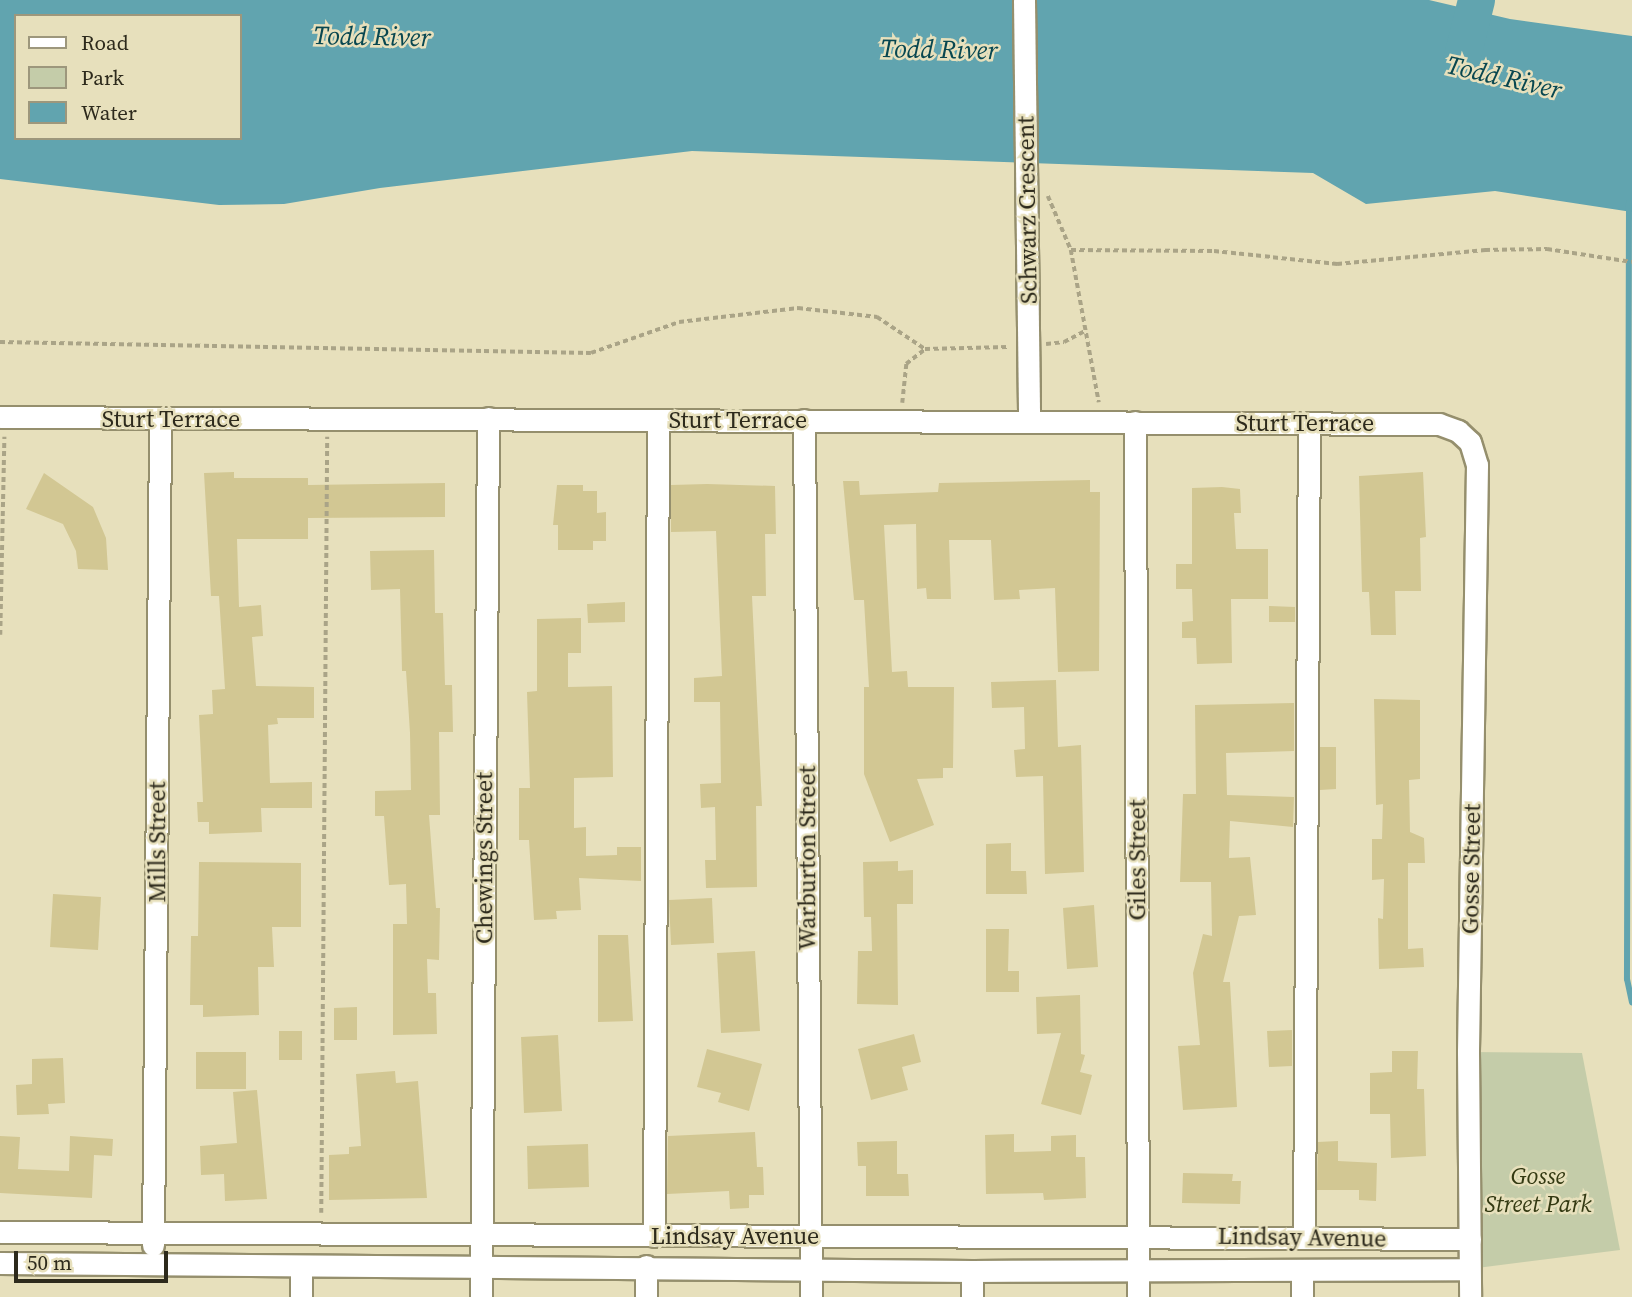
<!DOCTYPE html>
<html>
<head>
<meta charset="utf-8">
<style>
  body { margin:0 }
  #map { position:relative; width:1632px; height:1297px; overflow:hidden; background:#e7e0bc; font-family:"Source Serif 4",serif }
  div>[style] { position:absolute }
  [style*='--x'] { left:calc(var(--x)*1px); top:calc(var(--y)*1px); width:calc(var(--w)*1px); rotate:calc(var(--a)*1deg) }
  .green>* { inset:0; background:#c4cca9 }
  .water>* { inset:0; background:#61a4af }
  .stream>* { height:6px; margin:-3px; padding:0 3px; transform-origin:3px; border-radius:3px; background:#61a4af }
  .river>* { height:37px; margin:-18.5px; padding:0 18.5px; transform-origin:18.5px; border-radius:18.5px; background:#61a4af }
  .building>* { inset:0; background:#d2c793 }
  .path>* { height:3.5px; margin-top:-1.75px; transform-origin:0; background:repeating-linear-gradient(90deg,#aaa487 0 5px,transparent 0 8.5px) }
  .roads { filter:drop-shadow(2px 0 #958f6d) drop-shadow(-2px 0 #958f6d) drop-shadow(0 2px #958f6d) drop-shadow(0 -2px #958f6d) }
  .minor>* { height:21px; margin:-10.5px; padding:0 10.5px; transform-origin:10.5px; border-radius:10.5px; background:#fff }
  span { translate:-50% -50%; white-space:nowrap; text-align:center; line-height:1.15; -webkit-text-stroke:5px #e7e0bc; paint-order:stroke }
  .street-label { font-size:24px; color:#2d2a1c }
  .park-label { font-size:24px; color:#333912; font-style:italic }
  .water-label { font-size:26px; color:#084750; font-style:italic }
  .legend { position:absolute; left:14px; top:14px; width:228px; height:126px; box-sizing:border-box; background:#e7e0bc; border:2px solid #9d977c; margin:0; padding:9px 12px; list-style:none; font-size:21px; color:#2d2a1c }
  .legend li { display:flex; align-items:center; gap:14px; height:35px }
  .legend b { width:35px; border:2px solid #9d977c }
  .scale { position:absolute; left:14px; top:1251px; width:154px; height:32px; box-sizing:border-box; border:4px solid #2d2a1c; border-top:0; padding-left:9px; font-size:21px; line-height:24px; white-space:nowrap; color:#2d2a1c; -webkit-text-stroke:5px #e7e0bc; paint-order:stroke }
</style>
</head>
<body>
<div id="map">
  <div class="green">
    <i style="clip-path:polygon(1468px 1052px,1582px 1053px,1620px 1250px,1469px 1269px)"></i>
  </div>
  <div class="water">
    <i style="clip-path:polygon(evenodd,0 0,1429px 0,1510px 19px,1632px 36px,1632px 212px,1495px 191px,1366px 204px,1313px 173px,692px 151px,380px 188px,284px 204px,219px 205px,0 179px,0 0,16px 16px,240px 16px,240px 138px,16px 138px,16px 16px)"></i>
  </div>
  <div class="stream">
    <i style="--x:1629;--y:203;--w:776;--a:90.15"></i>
    <i style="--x:1627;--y:979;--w:24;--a:78"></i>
  </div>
  <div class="river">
    <i style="--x:1461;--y:60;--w:62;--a:-76"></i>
  </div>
  <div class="building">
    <i style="clip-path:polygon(234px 472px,234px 478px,308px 478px,308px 485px,445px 483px,445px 517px,308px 518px,308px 539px,237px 539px,239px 607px,261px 605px,263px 636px,252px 637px,256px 686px,314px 687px,314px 718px,277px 718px,278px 724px,268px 725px,270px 783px,312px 782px,312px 808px,261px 808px,262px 832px,209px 834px,209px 822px,198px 822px,197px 802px,203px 802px,199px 715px,213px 714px,212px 690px,225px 689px,219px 596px,211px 596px,204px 473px)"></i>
    <i style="clip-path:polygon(1423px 472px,1426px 537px,1420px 538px,1421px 591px,1395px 591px,1396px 635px,1371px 635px,1369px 592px,1362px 592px,1359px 476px)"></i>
    <i style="clip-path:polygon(44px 473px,93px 507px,106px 538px,108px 570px,78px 569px,76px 551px,63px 524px,26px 509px)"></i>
    <i style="clip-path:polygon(1090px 480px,1090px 492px,1100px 492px,1099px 671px,1058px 672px,1055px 588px,1019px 590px,1020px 599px,994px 600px,991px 540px,949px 540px,951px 599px,927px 599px,926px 588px,917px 589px,916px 524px,884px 525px,892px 672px,907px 671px,908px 687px,954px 687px,953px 768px,943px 768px,943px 778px,917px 779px,934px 825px,890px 842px,864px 774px,864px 687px,869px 687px,864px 600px,854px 600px,843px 481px,859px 481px,860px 495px,938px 492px,939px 483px)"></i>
    <i style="clip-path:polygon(707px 484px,775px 486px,776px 534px,765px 534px,766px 596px,752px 596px,762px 806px,756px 806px,757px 887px,706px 888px,705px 860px,716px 860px,715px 807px,701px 808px,700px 784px,721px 783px,720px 702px,694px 702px,694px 678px,722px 676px,716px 531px,671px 532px,671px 485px)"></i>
    <i style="clip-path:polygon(557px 485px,583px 485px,583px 491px,597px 491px,597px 513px,606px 512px,606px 541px,593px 541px,593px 550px,558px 550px,558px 525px,553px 525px)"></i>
    <i style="clip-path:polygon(1222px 487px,1240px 489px,1241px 513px,1234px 513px,1236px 549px,1268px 549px,1268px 599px,1231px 599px,1232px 663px,1197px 664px,1196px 638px,1182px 638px,1182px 622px,1193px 621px,1192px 589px,1176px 589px,1176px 564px,1192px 564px,1192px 488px)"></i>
    <i style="clip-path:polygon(434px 550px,435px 613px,443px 613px,445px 685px,452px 685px,453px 732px,439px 732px,440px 815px,429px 815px,436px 908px,440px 908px,439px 960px,427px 959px,428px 993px,436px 993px,437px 1034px,393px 1035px,393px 924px,407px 924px,406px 884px,389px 885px,384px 816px,375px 816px,375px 791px,411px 790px,410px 733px,406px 671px,402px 671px,400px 589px,371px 590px,370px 551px)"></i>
    <i style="clip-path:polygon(625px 602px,625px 622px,588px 623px,587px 604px)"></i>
    <i style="clip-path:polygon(1269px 606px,1295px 607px,1295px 622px,1269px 622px)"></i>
    <i style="clip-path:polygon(581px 618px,581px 653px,568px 653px,568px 687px,612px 686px,613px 777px,574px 778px,574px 828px,586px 827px,586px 856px,617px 855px,617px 847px,641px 847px,641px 881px,579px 878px,581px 910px,556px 911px,557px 919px,534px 920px,529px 840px,519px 840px,519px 788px,530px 788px,527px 692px,537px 691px,537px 619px)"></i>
    <i style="clip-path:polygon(1056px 680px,1058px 747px,1081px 745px,1084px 872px,1045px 874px,1043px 776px,1016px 777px,1014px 750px,1025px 749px,1024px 707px,992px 708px,991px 682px)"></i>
    <i style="clip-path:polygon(1374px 699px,1420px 700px,1420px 779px,1409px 780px,1410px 832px,1424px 838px,1425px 863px,1408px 863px,1408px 949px,1423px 948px,1424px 967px,1379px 969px,1378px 918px,1383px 919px,1384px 879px,1372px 880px,1372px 839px,1382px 839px,1383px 804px,1376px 805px)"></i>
    <i style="clip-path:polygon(1294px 703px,1294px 751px,1226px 753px,1227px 795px,1294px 797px,1293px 827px,1230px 821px,1229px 858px,1250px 857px,1256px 915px,1239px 916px,1223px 982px,1230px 982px,1237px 1107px,1183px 1110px,1178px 1046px,1200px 1045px,1193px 973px,1203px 934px,1212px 936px,1211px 882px,1180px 882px,1183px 794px,1196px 794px,1195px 705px)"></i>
    <i style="clip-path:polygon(1320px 747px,1336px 747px,1336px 789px,1320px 790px)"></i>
    <i style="clip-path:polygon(1011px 843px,1011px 871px,1026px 871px,1027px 894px,986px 894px,986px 844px)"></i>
    <i style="clip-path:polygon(898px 861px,898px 871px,913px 870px,913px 904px,897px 904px,898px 1005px,857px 1004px,858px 951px,872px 951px,871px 917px,864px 917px,863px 862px)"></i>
    <i style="clip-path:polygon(199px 862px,301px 863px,301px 927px,272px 927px,274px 967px,258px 967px,259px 1015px,203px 1017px,203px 1005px,190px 1005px,191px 936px,198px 936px)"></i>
    <i style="clip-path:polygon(53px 894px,101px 897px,98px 950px,50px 947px)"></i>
    <i style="clip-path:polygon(712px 898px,714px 943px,671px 945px,669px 900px)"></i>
    <i style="clip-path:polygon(1094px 905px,1098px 967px,1067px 969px,1063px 908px)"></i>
    <i style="clip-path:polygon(986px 929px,1009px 929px,1008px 971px,1019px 971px,1019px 992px,986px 992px)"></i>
    <i style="clip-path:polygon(598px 935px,628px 935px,633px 1021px,598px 1022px)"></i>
    <i style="clip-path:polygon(755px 951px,760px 1031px,721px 1033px,717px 953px)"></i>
    <i style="clip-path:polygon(1080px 995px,1081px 1054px,1085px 1055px,1080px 1072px,1092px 1075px,1081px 1115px,1041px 1104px,1061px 1033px,1037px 1034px,1036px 997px)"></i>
    <i style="clip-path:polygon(357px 1007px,357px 1040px,334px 1040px,334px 1008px)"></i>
    <i style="clip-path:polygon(1292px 1030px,1292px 1066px,1269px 1067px,1267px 1031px)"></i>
    <i style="clip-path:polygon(279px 1031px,302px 1031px,302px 1060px,279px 1060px)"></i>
    <i style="clip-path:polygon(914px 1034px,921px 1062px,902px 1067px,908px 1090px,871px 1100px,858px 1049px)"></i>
    <i style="clip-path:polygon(558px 1035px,562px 1111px,524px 1113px,521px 1037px)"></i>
    <i style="clip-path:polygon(707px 1049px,762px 1064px,749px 1111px,718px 1102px,721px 1093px,697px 1087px)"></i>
    <i style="clip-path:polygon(1392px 1051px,1418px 1051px,1417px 1089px,1424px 1089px,1426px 1156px,1391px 1158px,1390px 1114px,1370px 1114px,1370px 1073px,1392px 1072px)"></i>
    <i style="clip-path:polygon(196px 1052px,246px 1052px,246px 1089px,196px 1089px)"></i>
    <i style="clip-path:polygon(63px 1058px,65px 1103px,48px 1104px,49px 1114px,17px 1115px,16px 1085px,32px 1084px,32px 1059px)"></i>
    <i style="clip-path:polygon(395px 1071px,396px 1083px,418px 1081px,427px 1198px,329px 1200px,329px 1155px,349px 1154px,349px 1147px,361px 1146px,356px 1074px)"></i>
    <i style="clip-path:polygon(257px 1090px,267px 1199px,225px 1201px,224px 1174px,201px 1175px,200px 1146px,237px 1143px,233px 1092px)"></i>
    <i style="clip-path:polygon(755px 1132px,757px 1167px,763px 1167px,764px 1195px,749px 1195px,749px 1208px,730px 1209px,729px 1191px,667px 1194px,668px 1136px)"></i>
    <i style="clip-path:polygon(1014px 1134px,1014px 1152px,1051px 1151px,1051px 1136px,1076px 1135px,1076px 1157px,1085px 1157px,1086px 1198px,1044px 1200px,1043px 1193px,986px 1194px,985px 1135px)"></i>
    <i style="clip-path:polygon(0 1136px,20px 1137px,18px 1169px,69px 1171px,70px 1136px,113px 1139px,112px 1156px,94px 1155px,92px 1198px,0 1193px)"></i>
    <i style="clip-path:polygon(897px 1141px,897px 1174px,908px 1174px,909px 1196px,866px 1196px,866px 1166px,858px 1166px,857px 1142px)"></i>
    <i style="clip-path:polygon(1338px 1141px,1338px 1161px,1377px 1163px,1376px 1201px,1359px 1200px,1359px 1190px,1317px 1190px,1318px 1142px)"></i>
    <i style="clip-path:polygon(588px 1144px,589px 1187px,528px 1189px,527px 1146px)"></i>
    <i style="clip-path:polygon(1183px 1173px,1233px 1174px,1232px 1181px,1241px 1181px,1240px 1204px,1182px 1203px)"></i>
  </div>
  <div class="path">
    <i style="--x:1048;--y:196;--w:59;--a:66.9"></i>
    <i style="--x:1071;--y:250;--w:155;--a:79.6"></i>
    <i style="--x:1071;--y:250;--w:143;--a:0.4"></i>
    <i style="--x:1214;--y:251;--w:124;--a:6"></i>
    <i style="--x:1337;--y:264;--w:149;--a:-5.4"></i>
    <i style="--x:1485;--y:250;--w:62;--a:-0.9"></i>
    <i style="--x:1547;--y:249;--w:86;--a:8.7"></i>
    <i style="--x:0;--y:342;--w:591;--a:1.07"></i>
    <i style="--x:591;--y:353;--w:93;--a:-19.4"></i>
    <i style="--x:679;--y:322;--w:120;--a:-6.7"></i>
    <i style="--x:798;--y:308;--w:80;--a:6.5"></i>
    <i style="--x:877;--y:317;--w:58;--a:33.7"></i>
    <i style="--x:1046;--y:344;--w:18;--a:-6"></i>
    <i style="--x:1064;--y:342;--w:24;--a:-28"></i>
    <i style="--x:902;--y:403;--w:39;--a:-84"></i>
    <i style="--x:906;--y:364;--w:24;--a:-38"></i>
    <i style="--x:925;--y:349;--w:82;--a:-1.4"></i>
    <i style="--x:0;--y:635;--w:198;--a:-88.8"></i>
    <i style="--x:321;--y:1213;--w:776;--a:-89.56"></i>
  </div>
  <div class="roads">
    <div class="minor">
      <i style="--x:1024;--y:0;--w:420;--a:89.3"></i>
      <i style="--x:0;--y:417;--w:1439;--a:0.28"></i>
      <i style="--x:1439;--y:424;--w:20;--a:20"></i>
      <i style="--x:1458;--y:431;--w:16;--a:43"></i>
      <i style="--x:1470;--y:442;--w:24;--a:73"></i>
      <i style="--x:1477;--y:465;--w:587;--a:90.88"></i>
      <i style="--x:1468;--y:1052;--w:245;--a:89.5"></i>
      <i style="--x:804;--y:420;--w:877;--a:89.54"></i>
      <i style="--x:1135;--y:422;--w:875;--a:89.8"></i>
      <i style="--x:0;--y:1232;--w:1470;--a:0.27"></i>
      <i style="--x:654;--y:1236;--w:815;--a:-89.72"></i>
      <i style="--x:1304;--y:1237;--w:813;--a:-89.65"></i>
      <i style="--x:153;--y:1245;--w:825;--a:-89.51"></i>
      <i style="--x:0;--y:1263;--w:972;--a:0.47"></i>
      <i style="--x:972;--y:1271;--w:497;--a:-0.2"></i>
      <i style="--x:301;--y:1267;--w:30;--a:90"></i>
      <i style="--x:481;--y:1297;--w:879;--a:-89.54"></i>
      <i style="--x:646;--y:1297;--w:31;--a:-90"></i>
      <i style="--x:972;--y:1297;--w:26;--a:-90"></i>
      <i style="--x:1302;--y:1297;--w:27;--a:-90"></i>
    </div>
  </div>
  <div class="street-label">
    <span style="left:1027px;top:210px;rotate:-91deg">Schwarz Crescent</span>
    <span style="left:171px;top:419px">Sturt Terrace</span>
    <span style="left:738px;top:420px">Sturt Terrace</span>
    <span style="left:1305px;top:423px">Sturt Terrace</span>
    <span style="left:157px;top:842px;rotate:-90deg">Mills Street</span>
    <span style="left:484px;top:858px;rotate:-90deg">Chewings Street</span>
    <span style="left:807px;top:858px;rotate:-90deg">Warburton Street</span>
    <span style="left:1137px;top:860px;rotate:-90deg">Giles Street</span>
    <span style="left:1471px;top:869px;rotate:-89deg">Gosse Street</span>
    <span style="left:735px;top:1236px">Lindsay Avenue</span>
    <span style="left:1302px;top:1237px;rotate:1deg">Lindsay Avenue</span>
  </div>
  <div class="park-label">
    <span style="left:1538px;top:1190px">Gosse<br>Street Park</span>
  </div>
  <div class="water-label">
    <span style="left:372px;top:37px;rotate:1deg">Todd River</span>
    <span style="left:939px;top:50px;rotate:1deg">Todd River</span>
    <span style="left:1504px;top:78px;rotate:13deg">Todd River</span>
  </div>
  <ul class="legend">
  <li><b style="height:9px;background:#fff"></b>Road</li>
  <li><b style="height:19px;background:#c4cca9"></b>Park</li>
  <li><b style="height:19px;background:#61a4af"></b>Water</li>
  </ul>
  <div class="scale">50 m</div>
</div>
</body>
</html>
